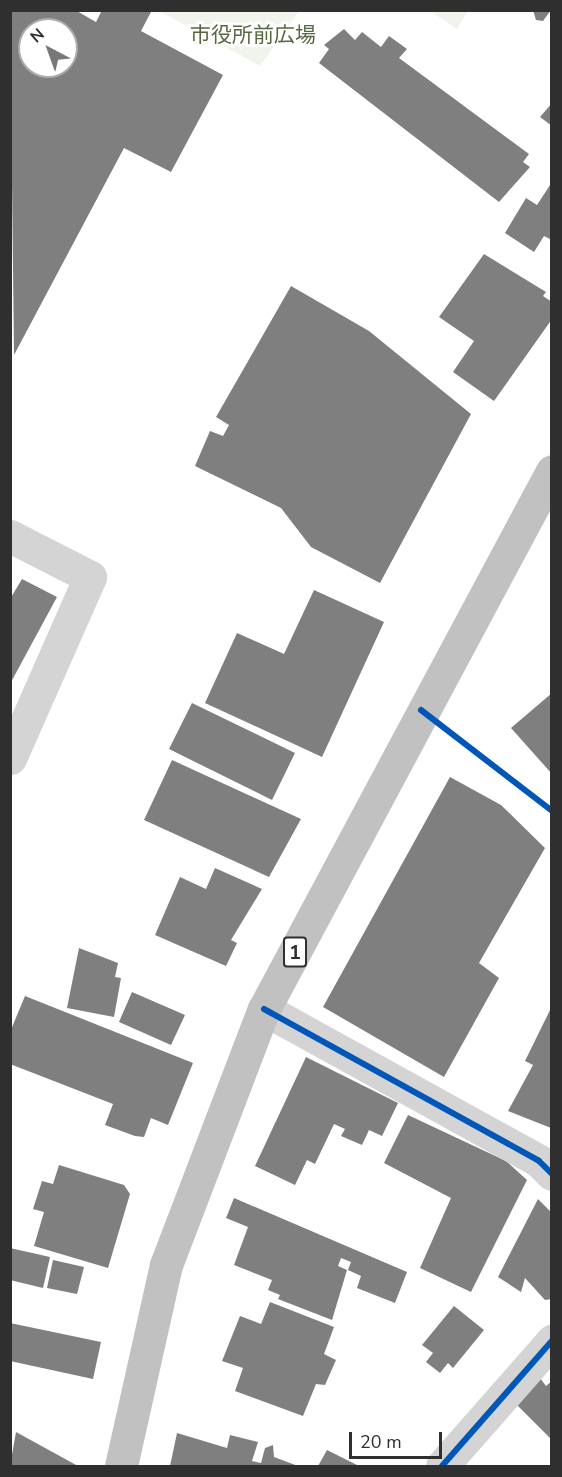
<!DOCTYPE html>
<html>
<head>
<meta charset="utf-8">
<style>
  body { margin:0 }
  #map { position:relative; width:562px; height:1477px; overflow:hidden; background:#fff; font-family:"Nunito Sans","Noto Sans JP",sans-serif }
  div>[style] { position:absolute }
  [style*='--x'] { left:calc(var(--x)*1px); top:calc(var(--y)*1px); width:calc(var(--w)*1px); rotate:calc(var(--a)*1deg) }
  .green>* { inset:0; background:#f1f4ed }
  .building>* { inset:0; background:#7f7f7f }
  .minor>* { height:33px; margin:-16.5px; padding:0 16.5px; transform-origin:16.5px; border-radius:16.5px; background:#d4d4d4 }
  .highway>* { height:33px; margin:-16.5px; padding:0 16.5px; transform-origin:16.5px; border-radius:16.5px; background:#c1c1c1 }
  .cycleway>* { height:6px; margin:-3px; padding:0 3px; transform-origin:3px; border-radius:3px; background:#0057b8 }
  span { translate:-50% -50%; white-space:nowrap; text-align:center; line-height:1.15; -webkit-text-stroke:6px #fff; paint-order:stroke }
  .shield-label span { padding:2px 4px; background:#fff; border:2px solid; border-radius:4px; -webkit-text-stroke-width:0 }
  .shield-label { font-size:20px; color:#2f2f2f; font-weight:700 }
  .park-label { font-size:21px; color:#566840 }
  .frame { position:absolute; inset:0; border:12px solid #2f2f2f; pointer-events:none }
  .north { position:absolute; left:18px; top:18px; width:60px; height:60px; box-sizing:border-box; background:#fff; border:2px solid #acacac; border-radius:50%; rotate:319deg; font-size:16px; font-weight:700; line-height:24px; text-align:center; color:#2f2f2f }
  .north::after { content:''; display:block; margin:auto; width:21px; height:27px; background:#787878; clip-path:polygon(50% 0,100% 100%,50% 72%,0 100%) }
  .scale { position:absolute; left:349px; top:1432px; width:93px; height:27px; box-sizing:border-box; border:3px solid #2f2f2f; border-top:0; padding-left:8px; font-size:18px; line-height:21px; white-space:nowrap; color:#2f2f2f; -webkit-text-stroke:4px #fff; paint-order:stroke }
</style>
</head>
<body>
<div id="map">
  <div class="green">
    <i style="clip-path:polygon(159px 11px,159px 10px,299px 11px,260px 66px)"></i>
    <i style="clip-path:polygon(430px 11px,468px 11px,457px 29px)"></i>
  </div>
  <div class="building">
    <i style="clip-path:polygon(evenodd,10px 10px,75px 10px,96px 22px,102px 10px,152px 10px,141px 31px,223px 75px,171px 172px,124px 148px,14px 355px,10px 10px,30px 30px,66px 30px,66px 66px,30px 66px,30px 30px)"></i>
    <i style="clip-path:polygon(533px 10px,551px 10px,543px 21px,536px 20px)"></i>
    <i style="clip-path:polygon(344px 29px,355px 40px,362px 32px,381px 47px,389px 36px,407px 49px,399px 58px,529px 154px,523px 162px,530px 167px,499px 202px,319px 63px,329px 49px,324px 45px)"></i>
    <i style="clip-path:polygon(552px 103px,552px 126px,540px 117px)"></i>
    <i style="clip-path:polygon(552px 182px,552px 240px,544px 236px,534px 252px,505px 233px,526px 198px,537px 205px)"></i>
    <i style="clip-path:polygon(484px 254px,546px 292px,543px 296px,552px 302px,552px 319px,494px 401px,453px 372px,474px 341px,439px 317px)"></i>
    <i style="clip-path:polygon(291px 286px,369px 331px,471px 414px,380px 583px,311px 547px,281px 508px,195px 466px,210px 431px,223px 436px,229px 425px,216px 417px)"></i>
    <i style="clip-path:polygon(22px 579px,57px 597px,10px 684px,10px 599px)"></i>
    <i style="clip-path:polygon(314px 590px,384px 622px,322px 757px,205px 703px,237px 633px,284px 654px)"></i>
    <i style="clip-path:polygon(552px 693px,552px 774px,511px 728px)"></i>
    <i style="clip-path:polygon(192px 703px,295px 753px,272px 800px,169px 749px)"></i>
    <i style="clip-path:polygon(172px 760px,301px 819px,269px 877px,144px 820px)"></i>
    <i style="clip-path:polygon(450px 777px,501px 805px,545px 848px,479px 963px,499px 978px,444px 1077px,323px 1007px)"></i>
    <i style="clip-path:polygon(215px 868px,262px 889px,231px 940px,237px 943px,226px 966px,155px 935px,180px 877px,206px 889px)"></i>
    <i style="clip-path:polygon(79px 948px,118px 963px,115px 977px,121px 978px,114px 1017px,67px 1008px)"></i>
    <i style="clip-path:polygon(132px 992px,185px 1015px,171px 1045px,119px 1022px)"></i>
    <i style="clip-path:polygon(25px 996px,193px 1063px,168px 1125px,151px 1118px,144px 1137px,135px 1136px,105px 1125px,113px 1104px,10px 1064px,10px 1032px)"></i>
    <i style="clip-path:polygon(551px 1008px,552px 1126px,551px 1128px,508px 1111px,533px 1065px,525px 1061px)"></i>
    <i style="clip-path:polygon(306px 1057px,398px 1103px,382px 1136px,369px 1130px,362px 1145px,341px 1136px,345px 1129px,334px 1124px,315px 1164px,307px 1160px,295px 1185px,255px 1166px)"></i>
    <i style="clip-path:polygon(408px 1115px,506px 1161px,527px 1180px,471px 1292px,420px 1268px,451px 1198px,384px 1163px)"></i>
    <i style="clip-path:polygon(59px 1165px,124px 1185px,130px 1194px,108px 1268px,34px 1246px,44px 1212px,33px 1209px,42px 1181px,53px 1184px)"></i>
    <i style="clip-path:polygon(234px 1198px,407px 1272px,395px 1303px,357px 1288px,361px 1276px,348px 1270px,351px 1262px,341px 1258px,338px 1266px,347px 1270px,332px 1320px,278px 1299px,280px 1295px,268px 1290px,272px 1280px,234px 1265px,248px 1227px,226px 1218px)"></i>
    <i style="clip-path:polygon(538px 1199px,552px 1213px,552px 1299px,545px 1300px,525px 1278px,521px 1292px,498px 1277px)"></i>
    <i style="clip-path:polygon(10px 1248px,50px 1257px,43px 1288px,10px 1280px)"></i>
    <i style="clip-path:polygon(53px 1260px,84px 1267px,77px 1294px,47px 1288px)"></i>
    <i style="clip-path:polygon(270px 1302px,334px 1327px,324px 1354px,336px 1360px,325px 1385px,316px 1384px,303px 1416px,235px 1391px,243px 1368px,222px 1361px,240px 1316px,261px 1324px)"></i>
    <i style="clip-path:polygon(454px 1306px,484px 1330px,453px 1368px,448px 1363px,440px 1373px,426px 1362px,433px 1353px,422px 1345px)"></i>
    <i style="clip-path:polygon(10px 1323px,101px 1342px,93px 1379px,10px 1361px)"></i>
    <i style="clip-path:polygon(540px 1378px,546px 1386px,552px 1381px,552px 1440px,514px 1402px)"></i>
    <i style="clip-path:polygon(16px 1432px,78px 1466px,10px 1466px)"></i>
    <i style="clip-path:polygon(177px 1433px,227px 1448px,230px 1435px,258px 1442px,252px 1461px,261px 1463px,265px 1448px,273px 1445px,274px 1457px,298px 1466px,170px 1466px)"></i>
    <i style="clip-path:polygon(327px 1450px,359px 1466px,318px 1466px)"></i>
  </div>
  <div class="minor">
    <i style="--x:10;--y:536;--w:90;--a:27.1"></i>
    <i style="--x:90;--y:577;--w:198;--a:113.8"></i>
    <i style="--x:264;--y:1009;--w:314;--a:28.9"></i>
    <i style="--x:539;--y:1161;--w:18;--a:45"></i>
    <i style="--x:442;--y:1466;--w:167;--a:-48.7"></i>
  </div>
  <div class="highway">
    <i style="--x:121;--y:1466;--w:206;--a:-77.4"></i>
    <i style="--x:166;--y:1265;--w:274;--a:-69.1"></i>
    <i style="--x:264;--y:1009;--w:610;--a:-61.84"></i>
  </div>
  <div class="cycleway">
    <i style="--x:421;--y:710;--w:165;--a:37.6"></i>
    <i style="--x:264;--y:1009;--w:314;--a:28.9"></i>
    <i style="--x:539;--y:1161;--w:18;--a:45"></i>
    <i style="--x:442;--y:1466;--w:167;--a:-48.7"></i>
  </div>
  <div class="shield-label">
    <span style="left:295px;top:952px">1</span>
  </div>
  <div class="park-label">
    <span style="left:253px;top:35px">市役所前広場</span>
  </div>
  <div class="frame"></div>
  <div class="north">N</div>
  <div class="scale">20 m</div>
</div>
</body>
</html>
